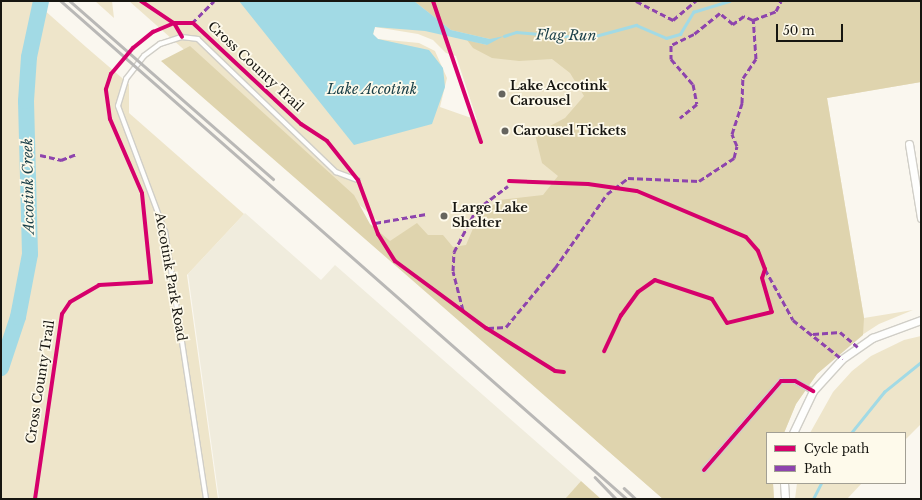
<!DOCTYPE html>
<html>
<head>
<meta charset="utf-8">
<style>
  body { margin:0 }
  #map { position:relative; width:922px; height:500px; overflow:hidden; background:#faf7ef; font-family:"Libre Baskerville",serif }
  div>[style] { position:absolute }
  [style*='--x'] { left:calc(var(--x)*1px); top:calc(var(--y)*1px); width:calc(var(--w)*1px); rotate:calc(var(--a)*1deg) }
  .built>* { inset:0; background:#f0ecdd }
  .green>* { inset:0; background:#eee5ca }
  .forest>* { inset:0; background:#dfd4ae }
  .water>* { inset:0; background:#a2dae5 }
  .stream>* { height:2.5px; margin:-1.25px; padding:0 1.25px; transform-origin:1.25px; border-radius:1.25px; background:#a2dae5 }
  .river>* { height:16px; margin:-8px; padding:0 8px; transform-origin:8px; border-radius:8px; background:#a2dae5 }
  .roads { filter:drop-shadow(1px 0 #d0cec7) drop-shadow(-1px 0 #d0cec7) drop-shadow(0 1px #d0cec7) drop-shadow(0 -1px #d0cec7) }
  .service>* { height:3.5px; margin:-1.75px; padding:0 1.75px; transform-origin:1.75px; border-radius:1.75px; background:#fefefd }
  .minor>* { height:7px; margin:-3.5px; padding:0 3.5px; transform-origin:3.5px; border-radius:3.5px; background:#fefefd }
  .rail>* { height:2.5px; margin:-1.25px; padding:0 1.25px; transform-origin:1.25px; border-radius:1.25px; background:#b9b8b6 }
  .quiet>* { height:3px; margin-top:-1.5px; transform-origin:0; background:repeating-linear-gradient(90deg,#8e44ad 0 6px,transparent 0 9px) }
  .cycleway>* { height:4px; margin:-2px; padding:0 2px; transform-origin:2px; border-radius:2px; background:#d6006c }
  .dots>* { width:11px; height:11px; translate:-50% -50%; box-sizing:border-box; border:2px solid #fefaeb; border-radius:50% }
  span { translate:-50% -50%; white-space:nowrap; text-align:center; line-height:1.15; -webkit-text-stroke:3.5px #fefaeb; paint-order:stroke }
  .street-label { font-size:13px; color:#171611 }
  .poi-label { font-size:13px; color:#171611; font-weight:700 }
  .left { translate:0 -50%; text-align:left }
  .water-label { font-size:14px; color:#193f48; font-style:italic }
  .frame { position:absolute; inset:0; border:2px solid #171611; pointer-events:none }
  .legend { position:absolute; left:766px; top:432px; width:140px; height:52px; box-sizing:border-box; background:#fefaeb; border:1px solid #a29f94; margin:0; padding:5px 7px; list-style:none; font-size:12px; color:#171611 }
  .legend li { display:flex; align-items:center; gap:8px; height:20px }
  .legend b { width:20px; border:1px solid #a29f94 }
  .scale { position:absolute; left:776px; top:24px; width:67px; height:18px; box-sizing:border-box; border:2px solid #171611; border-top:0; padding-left:5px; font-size:12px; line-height:14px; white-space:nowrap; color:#171611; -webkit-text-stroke:3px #fefaeb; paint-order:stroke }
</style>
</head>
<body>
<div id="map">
  <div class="built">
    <i style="clip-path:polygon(245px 213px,321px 280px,335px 265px,581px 481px,565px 499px,219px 499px,188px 274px)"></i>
  </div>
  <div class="green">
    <i style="clip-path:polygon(1px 1px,34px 1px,86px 47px,129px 84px,129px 113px,244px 214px,187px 275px,218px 499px,1px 499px)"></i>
    <i style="clip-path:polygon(95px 1px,112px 1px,114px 18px)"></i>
    <i style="clip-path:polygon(evenodd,129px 1px,921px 1px,921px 82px,827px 98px,864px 318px,913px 310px,879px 324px,845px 346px,817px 374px,796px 404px,784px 433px,767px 433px,767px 483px,773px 483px,774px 499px,663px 499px,367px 238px,380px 223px,129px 1px,375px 27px,418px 34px,433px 40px,446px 53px,456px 56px,477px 120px,440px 107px,447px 78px,435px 51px,419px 43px,378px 39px,373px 35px,375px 27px)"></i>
    <i style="clip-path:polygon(921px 336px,921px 424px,905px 440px,905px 433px,810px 433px,833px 392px,852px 371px,871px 356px,904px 340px)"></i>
    <i style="clip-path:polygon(797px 483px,862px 483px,847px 499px,795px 499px)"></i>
  </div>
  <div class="forest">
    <i style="clip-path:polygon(414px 1px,921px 1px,921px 82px,827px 98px,864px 318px,863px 335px,817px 374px,796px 404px,784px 433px,767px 433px,767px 483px,773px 483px,774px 499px,663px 499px,161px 61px,190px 46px,354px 195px,370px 224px,390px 241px,417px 223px,428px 235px,443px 235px,453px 247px,466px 245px,477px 219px,499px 200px,543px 195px,558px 176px,542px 163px,535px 134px,565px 118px,584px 96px,570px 73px,552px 59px,519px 61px,492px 58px,473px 48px,467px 40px,487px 45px,490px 39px,451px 30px)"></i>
    <i style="clip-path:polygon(581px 481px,601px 499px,565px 499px)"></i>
  </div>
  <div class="water">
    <i style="clip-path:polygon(239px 1px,414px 1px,451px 30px,490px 39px,504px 36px,487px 45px,425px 31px,375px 27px,373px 34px,378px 39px,429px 50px,443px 68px,445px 87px,432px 124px,354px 145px)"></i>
  </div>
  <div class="stream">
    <i style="--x:504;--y:36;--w:13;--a:-18"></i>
    <i style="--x:516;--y:32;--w:72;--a:4.8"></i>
    <i style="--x:588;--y:38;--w:50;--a:-15.2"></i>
    <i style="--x:636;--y:25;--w:33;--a:23"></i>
    <i style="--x:666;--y:38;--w:15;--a:-16"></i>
    <i style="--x:680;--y:34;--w:26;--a:-59"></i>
    <i style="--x:693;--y:12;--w:38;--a:-17"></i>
    <i style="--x:851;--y:433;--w:53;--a:-51.2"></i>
    <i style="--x:884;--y:392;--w:48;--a:-39"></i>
    <i style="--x:813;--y:499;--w:18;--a:-63"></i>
  </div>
  <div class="river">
    <i style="--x:1;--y:368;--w:54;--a:-71.6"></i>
    <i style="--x:18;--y:317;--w:64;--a:-79.2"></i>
    <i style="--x:30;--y:254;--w:153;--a:-91.5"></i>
    <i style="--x:26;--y:101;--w:44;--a:-86.1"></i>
    <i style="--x:29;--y:57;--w:57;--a:-77.9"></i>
  </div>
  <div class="roads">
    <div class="service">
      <i style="--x:704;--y:470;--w:118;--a:-49.1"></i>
      <i style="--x:781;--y:381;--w:14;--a:0"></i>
      <i style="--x:795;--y:381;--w:21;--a:29"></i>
      <i style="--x:206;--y:499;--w:270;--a:-98.7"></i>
      <i style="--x:165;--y:232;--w:134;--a:-110.5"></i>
      <i style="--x:118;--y:106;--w:28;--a:-73"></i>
      <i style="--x:126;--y:79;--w:29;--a:-52"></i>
      <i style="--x:144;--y:56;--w:20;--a:-37"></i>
      <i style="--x:160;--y:44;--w:23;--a:-18"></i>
      <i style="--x:182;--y:37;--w:16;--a:7"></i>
      <i style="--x:198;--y:39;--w:192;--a:43.9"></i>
      <i style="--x:336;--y:172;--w:23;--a:20"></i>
    </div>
    <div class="minor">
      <i style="--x:909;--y:144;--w:75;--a:80.8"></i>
      <i style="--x:793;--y:433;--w:47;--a:-64.5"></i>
      <i style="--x:813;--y:391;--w:43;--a:-47.8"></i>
      <i style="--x:842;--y:359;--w:37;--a:-35"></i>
      <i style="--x:872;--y:338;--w:52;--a:-20.2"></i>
      <i style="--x:784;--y:483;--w:16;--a:86"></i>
    </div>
  </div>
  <div class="rail">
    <i style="--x:61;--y:1;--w:754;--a:41.34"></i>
    <i style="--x:70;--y:1;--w:270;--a:41.2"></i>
    <i style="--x:595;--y:477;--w:30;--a:46"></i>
    <i style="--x:624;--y:488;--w:16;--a:43"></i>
  </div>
  <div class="quiet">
    <i style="--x:636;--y:1;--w:42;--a:27.2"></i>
    <i style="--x:673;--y:20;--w:30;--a:-40"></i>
    <i style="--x:753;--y:20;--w:25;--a:-21"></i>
    <i style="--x:776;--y:11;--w:11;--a:-63"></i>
    <i style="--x:192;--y:23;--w:31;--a:-45"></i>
    <i style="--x:40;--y:155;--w:22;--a:13"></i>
    <i style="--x:61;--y:160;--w:17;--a:-21"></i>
    <i style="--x:375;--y:223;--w:52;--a:-10"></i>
    <i style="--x:765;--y:269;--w:58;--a:61.2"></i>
    <i style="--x:793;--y:320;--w:63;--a:38.5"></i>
    <i style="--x:463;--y:310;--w:40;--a:-104.4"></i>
    <i style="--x:453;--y:271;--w:19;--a:-87"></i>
    <i style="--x:454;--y:252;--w:47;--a:-62.4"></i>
    <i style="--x:476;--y:210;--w:40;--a:-37"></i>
    <i style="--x:488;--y:328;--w:18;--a:-3"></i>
    <i style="--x:506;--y:327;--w:77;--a:-50.3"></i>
    <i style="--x:555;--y:268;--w:90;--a:-54.9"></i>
    <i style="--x:607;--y:194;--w:26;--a:-37"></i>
    <i style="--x:628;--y:178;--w:71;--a:2.4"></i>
    <i style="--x:699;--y:181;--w:42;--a:-33.3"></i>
    <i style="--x:734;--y:158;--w:12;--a:-76"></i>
    <i style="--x:737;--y:146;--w:13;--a:-113"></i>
    <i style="--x:732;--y:134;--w:33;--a:-72"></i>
    <i style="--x:742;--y:103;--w:25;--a:-88"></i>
    <i style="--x:743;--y:78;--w:23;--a:-56"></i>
    <i style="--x:756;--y:59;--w:39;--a:-94"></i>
    <i style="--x:753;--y:20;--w:10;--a:-156"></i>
    <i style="--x:744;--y:16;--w:14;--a:144"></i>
    <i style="--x:733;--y:24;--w:17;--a:-140"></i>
    <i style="--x:720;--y:13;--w:33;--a:141"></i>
    <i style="--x:694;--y:34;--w:25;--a:154"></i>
    <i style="--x:671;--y:45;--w:14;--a:90"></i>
    <i style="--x:671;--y:59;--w:33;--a:49"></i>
    <i style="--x:693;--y:84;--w:20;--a:79"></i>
    <i style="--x:697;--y:104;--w:22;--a:141"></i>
    <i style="--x:813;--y:334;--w:27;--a:-4"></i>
    <i style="--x:840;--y:332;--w:23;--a:40"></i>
  </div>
  <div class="cycleway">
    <i style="--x:141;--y:1;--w:40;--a:34"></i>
    <i style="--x:174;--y:23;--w:16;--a:60"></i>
    <i style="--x:433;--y:1;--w:149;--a:71.2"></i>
    <i style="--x:509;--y:181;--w:79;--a:2.2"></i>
    <i style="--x:588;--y:184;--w:49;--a:8.1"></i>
    <i style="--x:637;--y:191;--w:118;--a:22.9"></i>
    <i style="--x:746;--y:237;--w:18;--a:49"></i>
    <i style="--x:758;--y:251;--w:19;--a:69"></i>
    <i style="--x:765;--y:269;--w:9;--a:108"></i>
    <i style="--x:762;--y:278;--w:35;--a:74"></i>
    <i style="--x:772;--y:312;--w:46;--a:166.3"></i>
    <i style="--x:727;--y:323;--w:28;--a:-122"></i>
    <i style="--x:712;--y:299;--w:60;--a:-161.6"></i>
    <i style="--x:655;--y:280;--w:21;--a:145"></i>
    <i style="--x:638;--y:292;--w:29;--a:126"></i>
    <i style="--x:621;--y:315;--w:40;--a:115"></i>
    <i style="--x:704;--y:470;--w:118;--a:-49.1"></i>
    <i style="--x:781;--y:381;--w:14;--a:0"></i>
    <i style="--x:795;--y:381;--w:21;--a:29"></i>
    <i style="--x:35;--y:499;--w:187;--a:-81.7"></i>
    <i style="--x:62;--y:314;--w:14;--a:-56"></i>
    <i style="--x:70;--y:302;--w:34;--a:-30"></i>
    <i style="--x:99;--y:285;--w:52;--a:-3.3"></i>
    <i style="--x:151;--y:282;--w:89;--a:-95.8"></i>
    <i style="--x:142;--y:193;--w:81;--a:-113.4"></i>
    <i style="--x:110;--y:119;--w:30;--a:-98"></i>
    <i style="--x:106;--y:89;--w:16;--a:-72"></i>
    <i style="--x:111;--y:74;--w:34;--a:-50"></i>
    <i style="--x:133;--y:48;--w:26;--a:-39"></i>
    <i style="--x:153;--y:32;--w:23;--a:-23"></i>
    <i style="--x:174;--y:23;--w:19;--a:0"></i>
    <i style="--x:193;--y:23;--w:148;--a:43.1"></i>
    <i style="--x:301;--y:124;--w:31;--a:33"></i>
    <i style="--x:327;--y:141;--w:50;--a:51.5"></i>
    <i style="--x:358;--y:180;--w:58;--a:69.7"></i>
    <i style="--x:378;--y:234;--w:32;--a:58"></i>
    <i style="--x:395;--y:261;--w:113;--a:36.4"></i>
    <i style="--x:486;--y:328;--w:81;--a:31.9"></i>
    <i style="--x:555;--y:371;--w:9;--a:6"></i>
  </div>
  <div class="dots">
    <i style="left:502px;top:94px;background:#66655f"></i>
    <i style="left:505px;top:131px;background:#66655f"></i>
    <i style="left:444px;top:216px;background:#66655f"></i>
  </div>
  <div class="street-label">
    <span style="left:255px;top:67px;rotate:43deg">Cross County Trail</span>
    <span style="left:170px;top:277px;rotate:80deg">Accotink Park Road</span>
    <span style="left:41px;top:382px;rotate:-81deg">Cross County Trail</span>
  </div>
  <div class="poi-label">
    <span class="left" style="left:510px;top:94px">Lake Accotink<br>Carousel</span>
    <span class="left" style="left:513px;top:131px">Carousel Tickets</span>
    <span class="left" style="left:452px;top:216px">Large Lake<br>Shelter</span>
  </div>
  <div class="water-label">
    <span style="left:566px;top:35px;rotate:1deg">Flag Run</span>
    <span style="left:372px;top:89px">Lake Accotink</span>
    <span style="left:28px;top:186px;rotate:-91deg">Accotink Creek</span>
  </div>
  <div class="frame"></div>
  <ul class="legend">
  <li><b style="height:5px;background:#d6006c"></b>Cycle path</li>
  <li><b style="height:5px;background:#8e44ad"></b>Path</li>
  </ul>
  <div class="scale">50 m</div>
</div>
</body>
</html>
